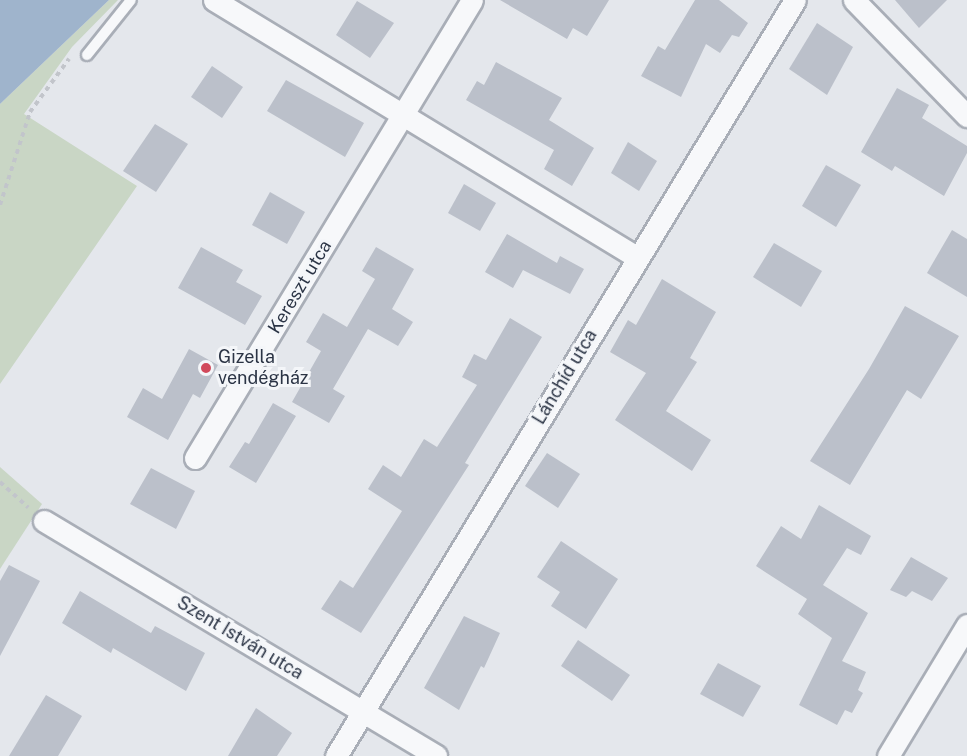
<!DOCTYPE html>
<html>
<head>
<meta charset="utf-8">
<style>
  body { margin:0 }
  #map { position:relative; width:967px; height:756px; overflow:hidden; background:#e4e7ec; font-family:"Public Sans",sans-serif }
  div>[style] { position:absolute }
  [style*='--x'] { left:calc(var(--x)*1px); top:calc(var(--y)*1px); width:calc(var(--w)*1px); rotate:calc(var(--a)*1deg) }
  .green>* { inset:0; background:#c9d6c5 }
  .water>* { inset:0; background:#9fb4cc }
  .building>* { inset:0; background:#bbc0ca }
  .path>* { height:4px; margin-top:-2px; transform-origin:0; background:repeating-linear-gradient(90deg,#c2c5cb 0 4.5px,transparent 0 9px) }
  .roads { filter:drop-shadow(2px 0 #a9aeb7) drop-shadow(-2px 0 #a9aeb7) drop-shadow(0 2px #a9aeb7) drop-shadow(0 -2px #a9aeb7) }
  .service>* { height:10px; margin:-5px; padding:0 5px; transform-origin:5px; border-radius:5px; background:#f7f8fa }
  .minor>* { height:21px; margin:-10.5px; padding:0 10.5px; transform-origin:10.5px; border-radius:10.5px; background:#f7f8fa }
  .dots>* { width:16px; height:16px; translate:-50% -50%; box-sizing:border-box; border:3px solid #f4f6f9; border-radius:50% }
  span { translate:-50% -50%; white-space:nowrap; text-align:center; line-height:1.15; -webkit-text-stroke:6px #f4f6f9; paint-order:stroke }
  .street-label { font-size:18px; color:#2b3445 }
  .poi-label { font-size:18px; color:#2b3445 }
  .left { translate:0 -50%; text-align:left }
</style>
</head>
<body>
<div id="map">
  <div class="green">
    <i style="clip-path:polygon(109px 0,118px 0,72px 47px,24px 114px,137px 186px,0 384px,0 104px)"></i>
    <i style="clip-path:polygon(0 467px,42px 504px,0 569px)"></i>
  </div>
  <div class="water">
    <i style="clip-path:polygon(0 0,109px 0,0 104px)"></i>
  </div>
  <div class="building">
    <i style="clip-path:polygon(500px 0,609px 0,587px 36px,573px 28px,567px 39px)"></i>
    <i style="clip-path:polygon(695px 0,719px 0,748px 23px,739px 37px,732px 35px,720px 53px,706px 44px,681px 97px,641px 76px,658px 46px,665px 50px)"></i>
    <i style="clip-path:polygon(895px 0,947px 0,919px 28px)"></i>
    <i style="clip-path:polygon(357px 1px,394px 23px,370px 58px,336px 35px)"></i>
    <i style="clip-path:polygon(817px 23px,853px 47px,827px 95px,789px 69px)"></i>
    <i style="clip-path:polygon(496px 62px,562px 98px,549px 120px,594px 148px,572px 186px,544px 169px,554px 150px,466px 100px,477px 81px,484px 85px)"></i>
    <i style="clip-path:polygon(212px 66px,243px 87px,222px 118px,191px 97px)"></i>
    <i style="clip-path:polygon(286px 80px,364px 123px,345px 157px,267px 111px)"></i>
    <i style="clip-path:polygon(897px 88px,929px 105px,922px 118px,967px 146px,967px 153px,944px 196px,895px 166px,892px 171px,861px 152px)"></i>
    <i style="clip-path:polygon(155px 124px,188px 144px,156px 192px,123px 171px)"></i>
    <i style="clip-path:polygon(628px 142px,657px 161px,639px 191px,611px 173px)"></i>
    <i style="clip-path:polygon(826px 165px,861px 185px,836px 227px,802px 206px)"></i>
    <i style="clip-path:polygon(464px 184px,496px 203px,480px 231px,448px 213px)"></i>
    <i style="clip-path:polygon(270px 192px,305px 212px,287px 244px,252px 225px)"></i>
    <i style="clip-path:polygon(952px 230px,967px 239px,967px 297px,927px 273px)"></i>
    <i style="clip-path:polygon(507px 234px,557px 263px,560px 256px,584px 269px,570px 294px,523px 270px,513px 288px,485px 272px)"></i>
    <i style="clip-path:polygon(774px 243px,822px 271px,801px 307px,753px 277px)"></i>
    <i style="clip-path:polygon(201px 247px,243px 270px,236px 282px,262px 296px,245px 325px,178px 288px)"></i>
    <i style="clip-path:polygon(376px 247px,414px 269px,392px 309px,413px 322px,398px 346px,368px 329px,333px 389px,345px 396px,329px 423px,292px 402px,321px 351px,306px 342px,323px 313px,347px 327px,375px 279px,362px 271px)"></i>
    <i style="clip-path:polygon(662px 279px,716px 312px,690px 358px,697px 362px,666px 411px,711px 440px,692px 471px,615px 420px,646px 373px,610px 352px,628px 320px,636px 325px)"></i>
    <i style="clip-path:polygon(905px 306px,959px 336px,921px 399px,907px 390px,850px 485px,810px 461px,869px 369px)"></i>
    <i style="clip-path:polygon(510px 318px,542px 337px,465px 463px,469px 465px,361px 633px,321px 609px,340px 580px,353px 588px,402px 511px,368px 489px,383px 465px,401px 477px,424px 439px,437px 447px,477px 385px,462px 377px,474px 354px,486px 360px)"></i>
    <i style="clip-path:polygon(189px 349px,218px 365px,200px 398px,193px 394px,168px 440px,127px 417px,143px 388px,162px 399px)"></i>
    <i style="clip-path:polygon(273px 403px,296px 416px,256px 483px,229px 467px,245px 442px,249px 444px)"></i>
    <i style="clip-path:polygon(547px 453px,580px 474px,558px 508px,525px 486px)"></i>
    <i style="clip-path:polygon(151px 468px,195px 491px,176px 529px,130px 504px)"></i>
    <i style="clip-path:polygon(819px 505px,871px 536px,861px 555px,847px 548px,823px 585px,868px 613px,842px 661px,866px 672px,858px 690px,863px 693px,852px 713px,845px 710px,837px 725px,799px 705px,832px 638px,798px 614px,807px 599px,756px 566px,781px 526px,801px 539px)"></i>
    <i style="clip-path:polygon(561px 541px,618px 579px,586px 629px,551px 606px,560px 592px,537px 577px)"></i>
    <i style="clip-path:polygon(911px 557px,948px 578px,932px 601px,912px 591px,906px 597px,890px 590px)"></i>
    <i style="clip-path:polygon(9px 565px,40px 581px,0 656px,0 581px)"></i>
    <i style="clip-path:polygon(80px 591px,151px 633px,155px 626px,205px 653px,186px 691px,113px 648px,111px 653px,62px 623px)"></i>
    <i style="clip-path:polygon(464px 616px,500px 633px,484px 668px,481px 666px,459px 710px,424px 688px)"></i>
    <i style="clip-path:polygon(578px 640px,630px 675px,612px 701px,561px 666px)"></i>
    <i style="clip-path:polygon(718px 663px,761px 686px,743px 717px,700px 694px)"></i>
    <i style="clip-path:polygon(46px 695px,82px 716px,58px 756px,9px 756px)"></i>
    <i style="clip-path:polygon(256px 708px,292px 733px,277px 756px,228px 756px)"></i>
  </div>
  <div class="path">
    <i style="--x:0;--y:205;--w:98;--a:-72.1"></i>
    <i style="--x:30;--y:112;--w:66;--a:-53.7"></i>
    <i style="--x:0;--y:482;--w:38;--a:42"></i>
  </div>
  <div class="roads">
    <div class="service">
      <i style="--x:87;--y:55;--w:70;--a:-51.3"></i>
    </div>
    <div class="minor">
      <i style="--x:214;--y:0;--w:495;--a:31.3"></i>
      <i style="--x:854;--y:0;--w:162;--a:45.8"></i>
      <i style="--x:195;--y:458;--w:535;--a:-58.83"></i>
      <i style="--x:44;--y:521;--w:457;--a:30.9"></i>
      <i style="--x:336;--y:756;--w:884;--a:-58.74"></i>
      <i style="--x:888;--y:756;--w:153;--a:-58.9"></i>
    </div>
  </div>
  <div class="dots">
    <i style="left:206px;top:368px;background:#d1495b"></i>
  </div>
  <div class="street-label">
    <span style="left:300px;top:287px;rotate:-59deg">Kereszt utca</span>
    <span style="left:565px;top:377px;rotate:-59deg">Lánchíd utca</span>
    <span style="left:240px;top:638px;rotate:31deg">Szent István utca</span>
  </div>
  <div class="poi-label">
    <span class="left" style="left:218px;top:368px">Gizella<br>vendégház</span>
  </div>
</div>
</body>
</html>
